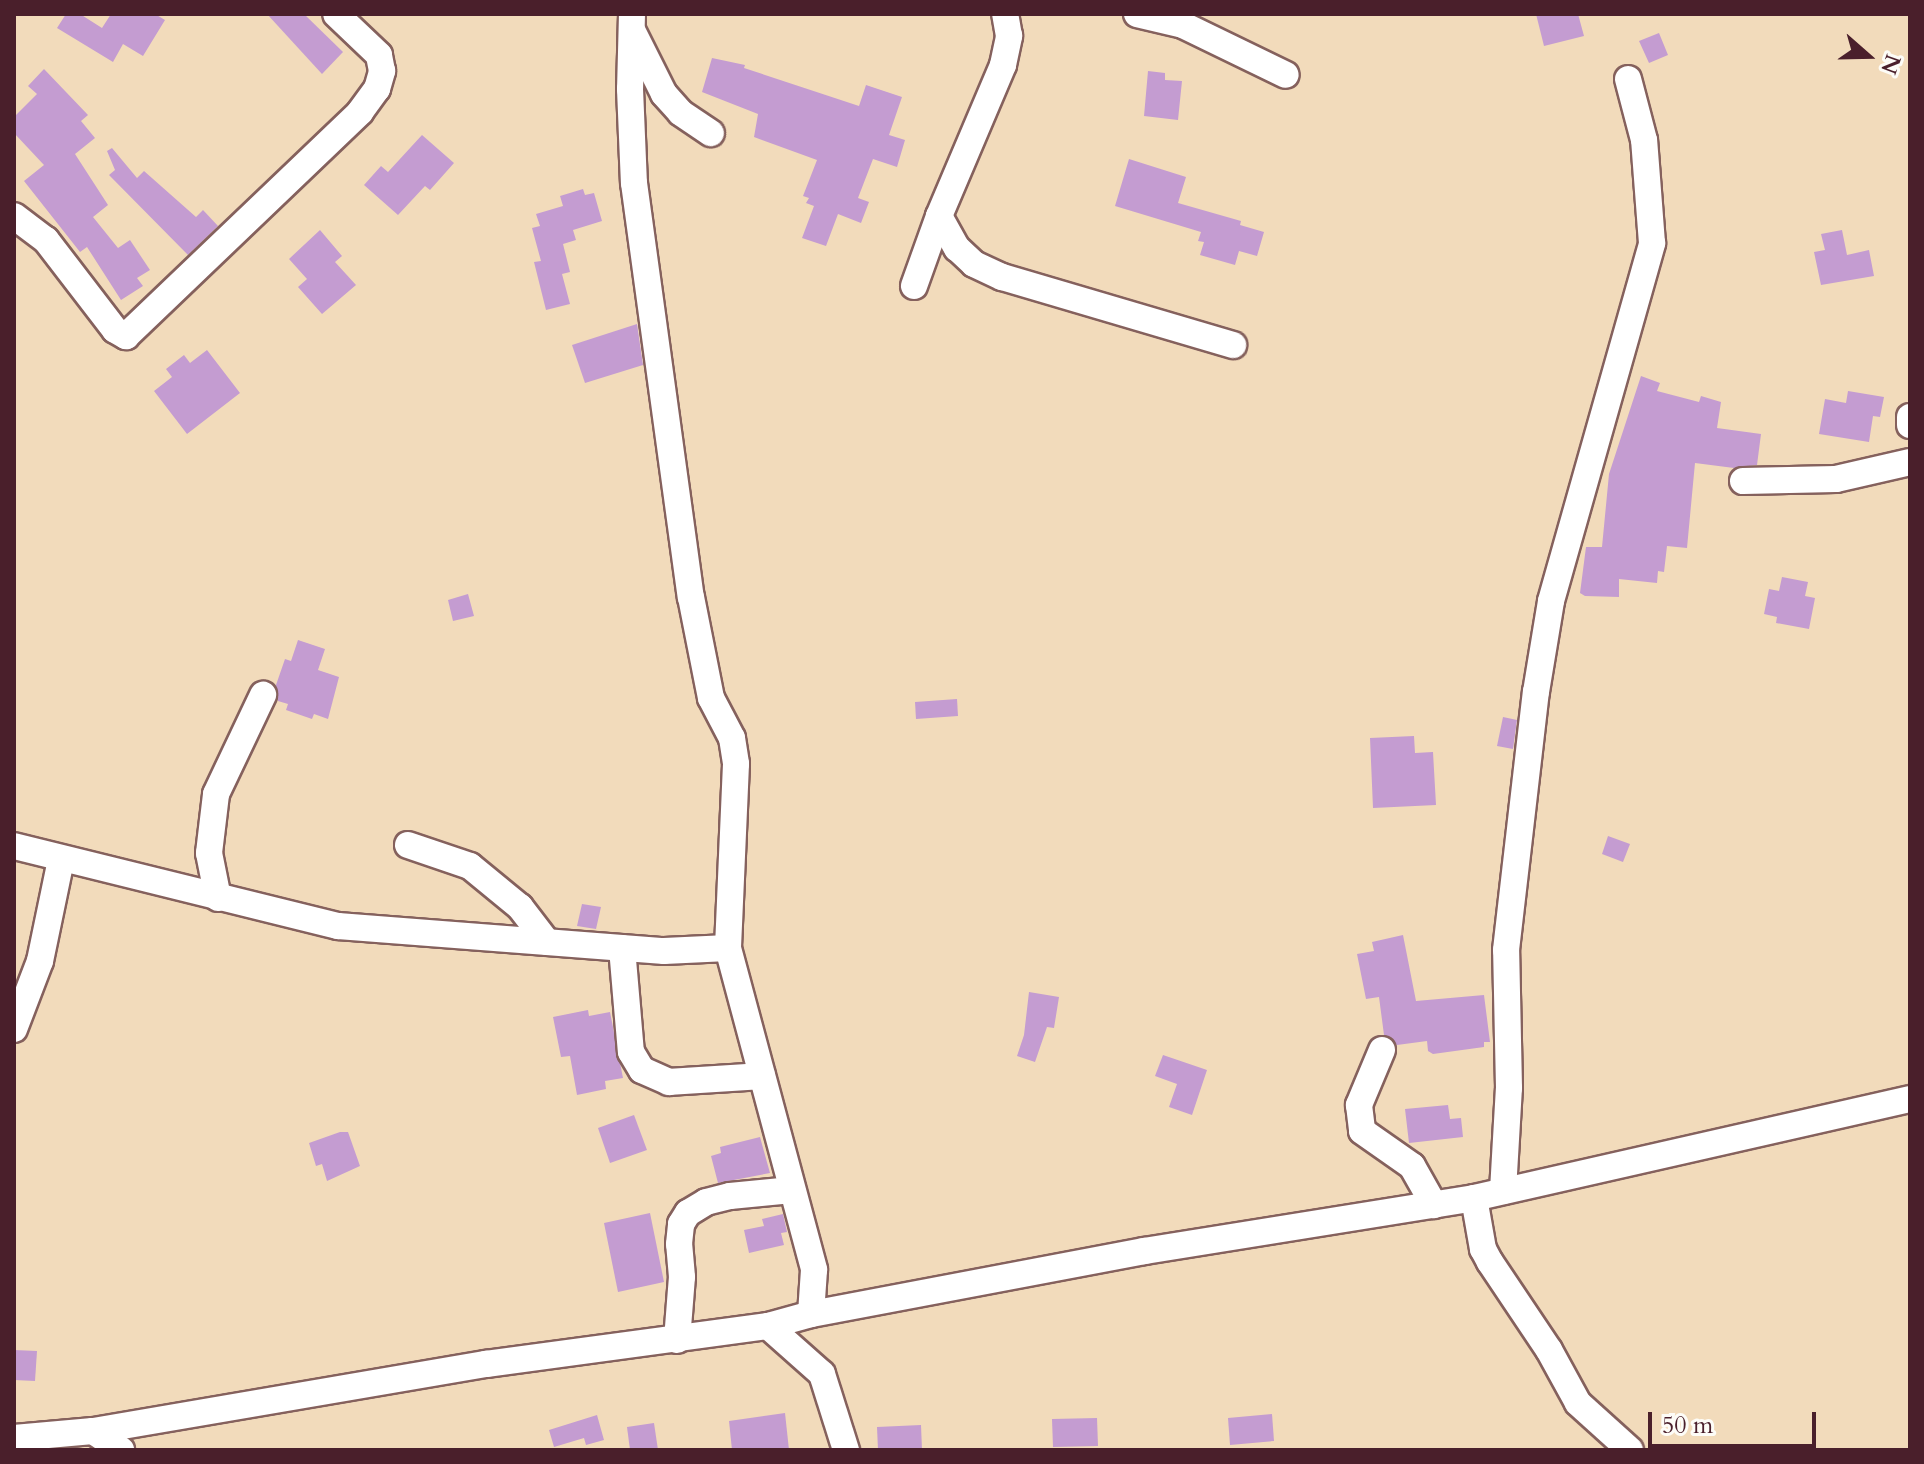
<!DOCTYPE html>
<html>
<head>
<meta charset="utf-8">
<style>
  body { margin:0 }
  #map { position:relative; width:1924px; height:1464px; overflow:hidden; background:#f2dbbb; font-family:Cardo,serif }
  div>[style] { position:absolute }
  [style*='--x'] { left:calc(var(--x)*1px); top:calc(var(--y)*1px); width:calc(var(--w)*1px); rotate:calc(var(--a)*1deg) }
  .building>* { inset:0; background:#c49cd1 }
  .roads { filter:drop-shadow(2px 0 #85615d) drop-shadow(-2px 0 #85615d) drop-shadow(0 2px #85615d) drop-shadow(0 -2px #85615d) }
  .minor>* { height:26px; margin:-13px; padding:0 13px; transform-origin:13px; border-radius:13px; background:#fff }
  span { translate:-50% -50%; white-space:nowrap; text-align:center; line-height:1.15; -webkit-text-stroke:6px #fdfcf7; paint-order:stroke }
  .frame { position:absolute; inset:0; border:16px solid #4a1f2b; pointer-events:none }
  .north { position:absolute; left:1828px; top:16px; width:80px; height:80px; -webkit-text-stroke:6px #fdfcf7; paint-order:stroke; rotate:110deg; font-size:22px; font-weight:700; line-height:32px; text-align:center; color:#4a1f2b }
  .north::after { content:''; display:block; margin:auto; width:28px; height:36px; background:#4a1f2b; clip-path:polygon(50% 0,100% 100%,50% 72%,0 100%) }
  .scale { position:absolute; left:1648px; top:1412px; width:168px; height:36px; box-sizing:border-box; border:4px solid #4a1f2b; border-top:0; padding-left:10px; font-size:24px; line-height:28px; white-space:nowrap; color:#4a1f2b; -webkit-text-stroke:6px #fdfcf7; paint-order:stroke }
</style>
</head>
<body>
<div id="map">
  <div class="building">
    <i style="clip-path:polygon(66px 14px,80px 14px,102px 28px,111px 14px,155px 14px,165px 20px,143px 56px,123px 44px,113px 62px,57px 28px)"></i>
    <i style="clip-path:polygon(267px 14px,304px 14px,343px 52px,322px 74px)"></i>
    <i style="clip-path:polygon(1536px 14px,1578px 14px,1584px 36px,1544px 46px)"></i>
    <i style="clip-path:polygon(1659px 33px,1668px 55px,1649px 63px,1639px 41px)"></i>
    <i style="clip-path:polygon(712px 58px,745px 65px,744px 68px,859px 106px,866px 85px,902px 97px,889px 135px,905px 140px,897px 167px,873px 159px,858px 198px,869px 202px,861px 223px,838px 214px,826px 246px,802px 238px,814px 206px,806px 203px,809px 198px,803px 196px,817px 160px,754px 137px,758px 114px,702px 92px)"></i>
    <i style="clip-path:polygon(44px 69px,88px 115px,81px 121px,95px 138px,75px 154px,108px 205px,93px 217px,118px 248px,130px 240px,150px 270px,137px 278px,143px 286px,121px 300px,87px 247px,80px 252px,24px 181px,44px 165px,14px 133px,14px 117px,37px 94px,28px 86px)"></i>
    <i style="clip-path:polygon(1148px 71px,1165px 73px,1165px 80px,1182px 81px,1178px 120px,1144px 116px)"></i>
    <i style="clip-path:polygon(422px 135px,454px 163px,430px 190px,425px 186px,398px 215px,364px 185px,381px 166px,388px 172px)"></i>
    <i style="clip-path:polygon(112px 148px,137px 178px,144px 171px,196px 217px,203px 210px,218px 226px,188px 255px,109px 175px,115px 170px,107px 151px)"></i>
    <i style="clip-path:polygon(1129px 159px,1186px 177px,1178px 203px,1241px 221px,1240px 225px,1264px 232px,1257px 256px,1239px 251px,1235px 265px,1200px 255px,1204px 242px,1198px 241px,1201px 232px,1115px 206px)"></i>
    <i style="clip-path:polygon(583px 189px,585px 195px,594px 193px,602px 221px,573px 230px,576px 240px,563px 244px,570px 272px,562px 274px,570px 304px,546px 310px,534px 262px,541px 261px,532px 228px,540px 226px,536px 214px,563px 206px,560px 196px)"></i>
    <i style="clip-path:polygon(320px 230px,342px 256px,335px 262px,356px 285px,322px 314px,298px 287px,307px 279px,289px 259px)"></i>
    <i style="clip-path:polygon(1842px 230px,1847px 255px,1869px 250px,1874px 276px,1821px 285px,1814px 252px,1825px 250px,1821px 234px)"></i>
    <i style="clip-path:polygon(637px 324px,643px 365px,585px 383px,572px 345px)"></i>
    <i style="clip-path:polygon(207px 350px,240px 393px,187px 434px,154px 391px,172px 377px,166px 369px,184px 355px,190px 363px)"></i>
    <i style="clip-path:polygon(1641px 376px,1660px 383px,1657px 391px,1699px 402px,1701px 396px,1721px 402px,1717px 428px,1761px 434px,1757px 465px,1734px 468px,1695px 463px,1687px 548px,1667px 546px,1664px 572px,1658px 571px,1657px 583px,1619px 579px,1619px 597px,1585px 596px,1580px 593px,1586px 547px,1602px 547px,1609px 474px)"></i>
    <i style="clip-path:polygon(1848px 391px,1884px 397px,1880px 417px,1873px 416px,1869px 442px,1819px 434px,1825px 399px,1846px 403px)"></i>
    <i style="clip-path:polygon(1782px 577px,1808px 582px,1805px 596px,1815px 598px,1809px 629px,1776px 623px,1777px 617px,1764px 614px,1769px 589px,1779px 591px)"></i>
    <i style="clip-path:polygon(468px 594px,474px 616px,453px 621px,448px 600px)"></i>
    <i style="clip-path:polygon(298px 640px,325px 649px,318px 670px,339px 677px,328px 719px,314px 714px,312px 719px,286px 710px,288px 704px,278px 701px,276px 685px,285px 659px,291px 661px)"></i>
    <i style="clip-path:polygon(957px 699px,958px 716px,916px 719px,915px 702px)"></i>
    <i style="clip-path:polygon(1503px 717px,1517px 720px,1513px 749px,1497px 746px)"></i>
    <i style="clip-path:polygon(1414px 736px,1415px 753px,1433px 752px,1436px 805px,1373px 808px,1370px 738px)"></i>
    <i style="clip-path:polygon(1608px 836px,1630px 844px,1623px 862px,1602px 854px)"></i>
    <i style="clip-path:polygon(582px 904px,601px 907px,596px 929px,577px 926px)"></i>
    <i style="clip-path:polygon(1403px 935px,1416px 1001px,1484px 995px,1490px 1042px,1484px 1042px,1484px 1047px,1433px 1054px,1428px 1051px,1427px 1041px,1397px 1045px,1384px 1035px,1379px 997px,1366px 999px,1357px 954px,1374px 951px,1372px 942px)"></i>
    <i style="clip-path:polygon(1029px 992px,1059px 997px,1054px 1028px,1047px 1027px,1035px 1062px,1017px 1056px,1024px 1035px)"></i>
    <i style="clip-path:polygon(588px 1010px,589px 1016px,610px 1012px,623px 1078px,605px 1081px,606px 1089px,577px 1095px,570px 1056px,561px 1057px,553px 1017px)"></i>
    <i style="clip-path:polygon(1163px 1055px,1207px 1070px,1192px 1115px,1169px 1107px,1177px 1084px,1155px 1076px)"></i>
    <i style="clip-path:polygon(1448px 1105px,1450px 1119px,1461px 1118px,1463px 1137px,1409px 1143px,1405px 1109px)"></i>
    <i style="clip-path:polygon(634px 1115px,647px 1150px,610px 1163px,598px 1128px)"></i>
    <i style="clip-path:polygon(340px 1132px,348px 1132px,360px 1166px,327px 1181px,322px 1164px,316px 1166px,309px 1143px)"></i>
    <i style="clip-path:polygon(760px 1137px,770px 1173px,718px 1183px,711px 1156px,721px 1153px,720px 1147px)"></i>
    <i style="clip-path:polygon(650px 1213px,664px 1282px,618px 1292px,604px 1223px)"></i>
    <i style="clip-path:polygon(783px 1214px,787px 1232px,781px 1233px,784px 1245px,749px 1253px,744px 1230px,764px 1226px,762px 1219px)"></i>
    <i style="clip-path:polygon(14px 1350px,37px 1351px,35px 1381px,14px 1380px)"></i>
    <i style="clip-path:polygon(785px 1413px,789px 1450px,732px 1450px,729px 1421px)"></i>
    <i style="clip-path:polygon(1272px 1414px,1274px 1441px,1230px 1445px,1228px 1418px)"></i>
    <i style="clip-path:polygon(597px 1415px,604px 1440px,586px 1445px,584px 1438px,554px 1447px,549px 1430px)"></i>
    <i style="clip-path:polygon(1097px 1418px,1098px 1446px,1053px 1447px,1052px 1419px)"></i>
    <i style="clip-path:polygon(654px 1423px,658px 1450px,630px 1450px,627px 1427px)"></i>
    <i style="clip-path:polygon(921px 1425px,922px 1450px,878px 1450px,877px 1427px)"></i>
  </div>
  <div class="roads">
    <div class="minor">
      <i style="--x:632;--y:14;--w:75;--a:91.5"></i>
      <i style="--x:630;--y:89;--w:94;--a:87.6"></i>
      <i style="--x:634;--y:183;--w:418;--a:82.2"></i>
      <i style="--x:691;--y:597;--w:103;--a:78.8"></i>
      <i style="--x:711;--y:698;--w:45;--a:62.3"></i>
      <i style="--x:732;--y:738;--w:26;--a:81"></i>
      <i style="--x:736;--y:764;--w:184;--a:92.5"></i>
      <i style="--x:728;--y:948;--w:333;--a:75"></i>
      <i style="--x:814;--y:1270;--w:44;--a:93.9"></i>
      <i style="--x:1137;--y:14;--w:47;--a:13.4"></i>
      <i style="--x:1183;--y:25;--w:114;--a:25.9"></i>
      <i style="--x:633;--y:32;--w:69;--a:63.4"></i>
      <i style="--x:664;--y:94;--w:25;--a:48"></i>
      <i style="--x:681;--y:113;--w:36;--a:34"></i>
      <i style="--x:14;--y:216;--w:40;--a:37"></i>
      <i style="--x:46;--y:240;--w:113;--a:52.5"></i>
      <i style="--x:115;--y:330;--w:13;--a:29"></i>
      <i style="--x:126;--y:336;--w:324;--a:-43.7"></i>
      <i style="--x:360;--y:112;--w:29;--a:-54"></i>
      <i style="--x:377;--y:89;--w:19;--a:-74"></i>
      <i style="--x:382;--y:71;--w:16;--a:-101"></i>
      <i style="--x:379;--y:55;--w:59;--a:-136.4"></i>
      <i style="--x:939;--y:216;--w:37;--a:61"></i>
      <i style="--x:957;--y:248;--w:23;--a:43"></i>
      <i style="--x:974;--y:264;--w:31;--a:25"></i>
      <i style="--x:1002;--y:277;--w:241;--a:16.4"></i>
      <i style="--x:914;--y:286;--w:74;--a:-70.3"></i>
      <i style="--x:939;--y:216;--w:164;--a:-67"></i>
      <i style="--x:1003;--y:65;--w:30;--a:-78"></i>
      <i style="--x:1009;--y:36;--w:22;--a:-100"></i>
      <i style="--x:1910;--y:417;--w:8;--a:90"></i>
      <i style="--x:1743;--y:481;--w:93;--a:-1.2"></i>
      <i style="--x:1836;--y:479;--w:76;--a:-12.9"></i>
      <i style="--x:408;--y:845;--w:65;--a:18.7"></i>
      <i style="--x:470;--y:866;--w:65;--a:39.4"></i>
      <i style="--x:520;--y:907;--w:44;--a:52.4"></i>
      <i style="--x:14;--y:846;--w:334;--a:13.9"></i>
      <i style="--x:338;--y:926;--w:327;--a:4.4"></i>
      <i style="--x:664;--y:951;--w:64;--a:-2.7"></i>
      <i style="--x:218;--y:898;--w:46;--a:-101.3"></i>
      <i style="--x:209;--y:853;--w:59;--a:-83.2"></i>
      <i style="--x:216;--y:794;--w:110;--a:-64.6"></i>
      <i style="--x:622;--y:948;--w:104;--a:85.1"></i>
      <i style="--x:631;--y:1052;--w:21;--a:59"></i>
      <i style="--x:642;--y:1070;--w:30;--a:24"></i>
      <i style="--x:669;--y:1082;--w:93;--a:-3.7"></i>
      <i style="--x:14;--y:1029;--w:73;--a:-69.1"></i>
      <i style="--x:40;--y:961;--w:103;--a:-78.3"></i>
      <i style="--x:1382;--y:1050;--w:60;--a:112.7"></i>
      <i style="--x:1359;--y:1105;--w:26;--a:83"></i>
      <i style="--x:1362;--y:1131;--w:61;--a:35"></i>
      <i style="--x:1412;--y:1166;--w:45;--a:60.6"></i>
      <i style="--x:1503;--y:1191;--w:103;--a:-86.7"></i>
      <i style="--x:1509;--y:1088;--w:138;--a:-91.2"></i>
      <i style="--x:1506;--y:950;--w:260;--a:-83.4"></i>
      <i style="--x:1536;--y:692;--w:92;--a:-80.6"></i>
      <i style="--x:1551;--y:601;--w:372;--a:-74.2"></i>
      <i style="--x:1652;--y:243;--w:103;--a:-94.4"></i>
      <i style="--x:1644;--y:140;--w:63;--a:-104.7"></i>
      <i style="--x:1474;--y:1198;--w:52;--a:80"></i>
      <i style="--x:1483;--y:1249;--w:15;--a:62"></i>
      <i style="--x:1490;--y:1262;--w:106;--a:56.2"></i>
      <i style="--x:1549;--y:1350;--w:60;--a:61.3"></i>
      <i style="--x:1578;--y:1403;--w:70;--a:42.1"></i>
      <i style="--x:768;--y:1326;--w:72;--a:41.6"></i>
      <i style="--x:822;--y:1374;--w:80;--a:72.5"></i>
      <i style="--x:677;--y:1340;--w:63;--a:-85.5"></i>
      <i style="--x:682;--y:1277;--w:33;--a:-95"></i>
      <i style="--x:679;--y:1244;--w:20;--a:-84"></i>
      <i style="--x:681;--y:1224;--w:13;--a:-58"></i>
      <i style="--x:688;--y:1213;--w:21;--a:-31"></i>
      <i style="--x:706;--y:1202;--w:25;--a:-14"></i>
      <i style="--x:730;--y:1196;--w:62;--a:-5.5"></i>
      <i style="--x:93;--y:1431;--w:34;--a:34"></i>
      <i style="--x:14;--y:1438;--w:79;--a:-5.1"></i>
      <i style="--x:93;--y:1431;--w:399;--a:-9.7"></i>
      <i style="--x:486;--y:1364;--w:285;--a:-7.7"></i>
      <i style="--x:768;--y:1326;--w:45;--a:-15.6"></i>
      <i style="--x:811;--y:1314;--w:339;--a:-10.7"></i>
      <i style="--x:1144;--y:1251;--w:334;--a:-9.1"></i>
      <i style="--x:1474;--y:1198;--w:447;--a:-12.8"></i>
    </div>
  </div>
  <div class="frame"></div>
  <div class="north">N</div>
  <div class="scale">50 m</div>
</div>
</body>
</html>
